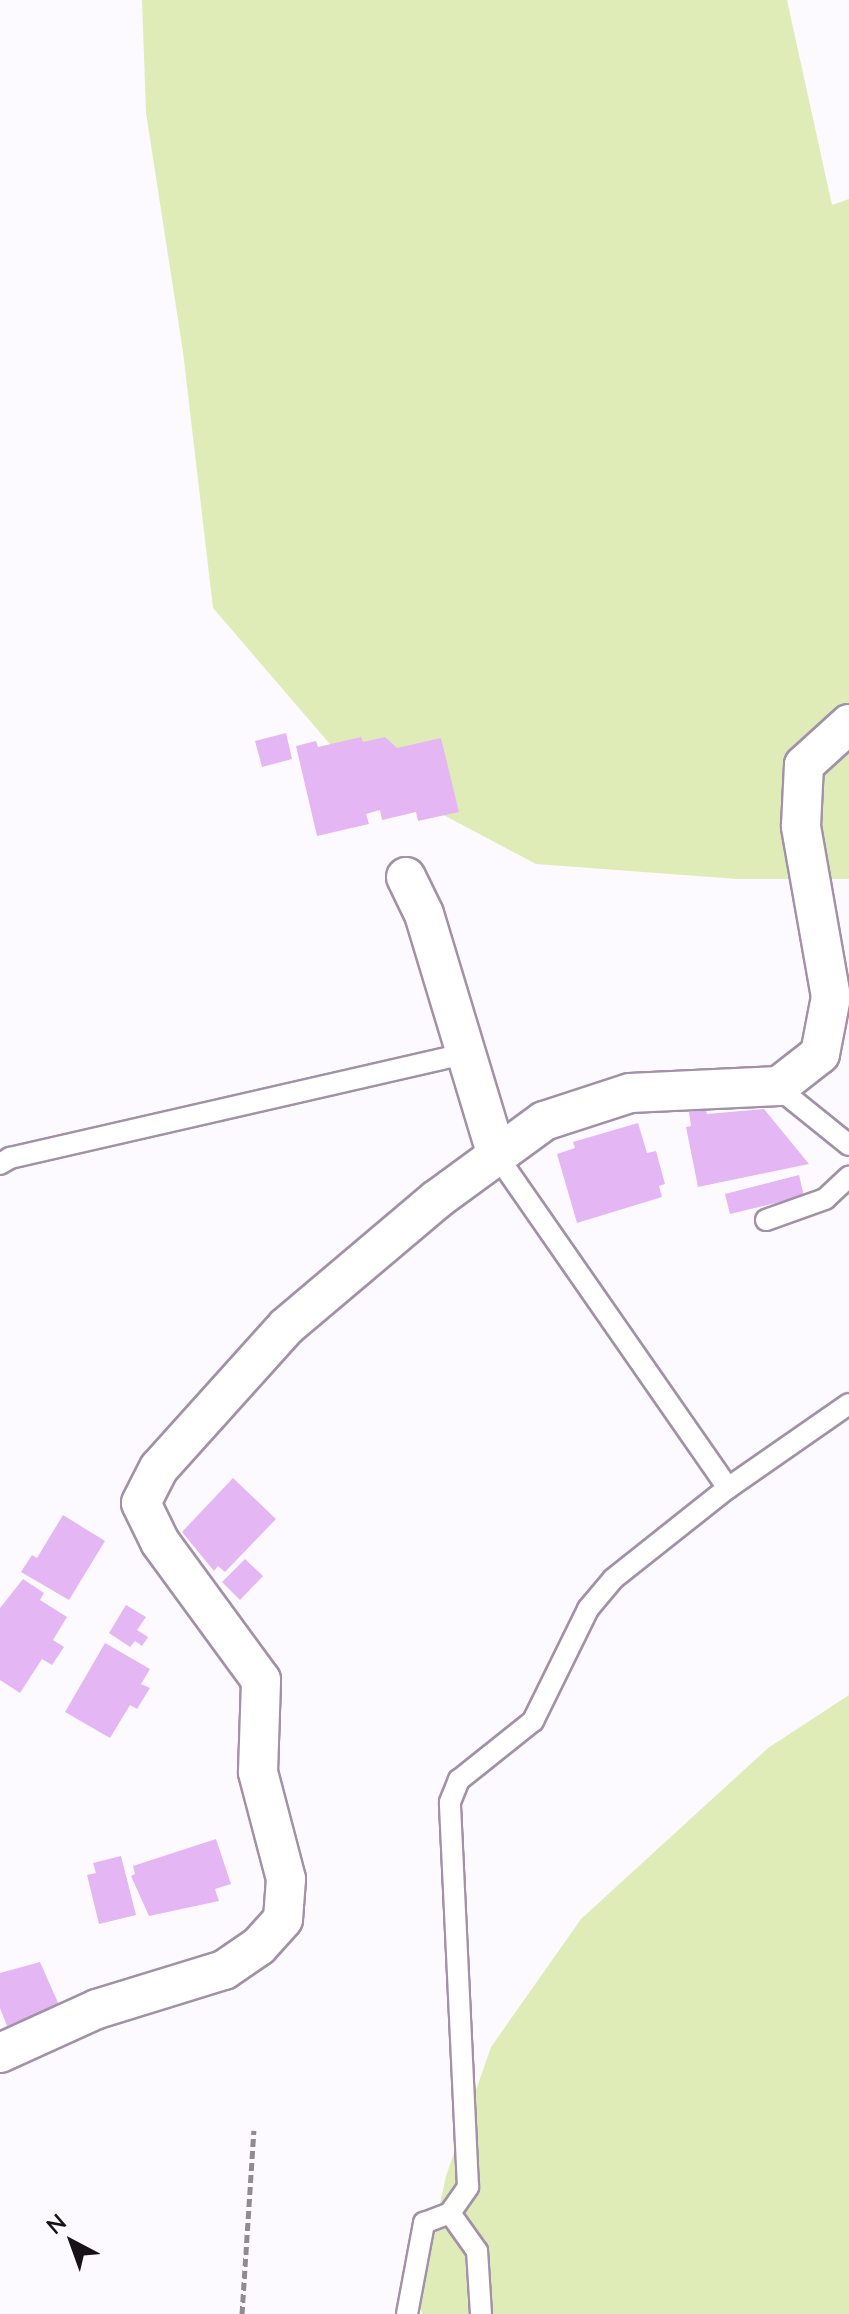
<!DOCTYPE html>
<html>
<head>
<meta charset="utf-8">
<style>
  body { margin:0 }
  #map { position:relative; width:849px; height:2314px; overflow:hidden; background:#fdfaff; font-family:Lato,sans-serif }
  div>[style] { position:absolute }
  [style*='--x'] { left:calc(var(--x)*1px); top:calc(var(--y)*1px); width:calc(var(--w)*1px); rotate:calc(var(--a)*1deg) }
  .green>* { inset:0; background:#e0ecb7 }
  .building>* { inset:0; background:#e4b6f3 }
  .path>* { height:5px; margin-top:-2.5px; transform-origin:0; background:repeating-linear-gradient(90deg,#908b92 0 8px,transparent 0 12px) }
  .roads { filter:drop-shadow(2px 0 #a291a8) drop-shadow(-2px 0 #a291a8) drop-shadow(0 2px #a291a8) drop-shadow(0 -2px #a291a8) }
  .lane>* { height:20px; margin:-10px; padding:0 10px; transform-origin:10px; border-radius:10px; background:#fff }
  .street>* { height:38px; margin:-19px; padding:0 19px; transform-origin:19px; border-radius:19px; background:#fff }
  span { translate:-50% -50%; white-space:nowrap; text-align:center; line-height:1.15; -webkit-text-stroke:6px #fff; paint-order:stroke }
  .north { position:absolute; left:32px; top:2202px; width:80px; height:80px; -webkit-text-stroke:6px #fff; paint-order:stroke; rotate:319deg; font-size:22px; font-weight:700; line-height:32px; text-align:center; color:#18111a }
  .north::after { content:''; display:block; margin:auto; width:28px; height:36px; background:#18111a; clip-path:polygon(50% 0,100% 100%,50% 72%,0 100%) }
</style>
</head>
<body>
<div id="map">
  <div class="green">
    <i style="clip-path:polygon(142px 0,787px 0,832px 205px,849px 199px,849px 879px,737px 879px,536px 864px,347px 764px,213px 608px,183px 352px,146px 113px)"></i>
    <i style="clip-path:polygon(849px 1695px,849px 2314px,422px 2314px,419px 2303px,446px 2176px,491px 2047px,581px 1919px,768px 1748px)"></i>
  </div>
  <div class="building">
    <i style="clip-path:polygon(286px 733px,292px 759px,262px 767px,255px 741px)"></i>
    <i style="clip-path:polygon(361px 737px,363px 742px,385px 737px,397px 748px,441px 738px,459px 812px,418px 821px,416px 812px,382px 820px,380px 810px,366px 814px,369px 824px,317px 836px,296px 746px,316px 741px,318px 747px)"></i>
    <i style="clip-path:polygon(706px 1109px,707px 1114px,764px 1109px,809px 1164px,698px 1187px,686px 1127px,691px 1126px,689px 1112px)"></i>
    <i style="clip-path:polygon(638px 1123px,647px 1153px,656px 1151px,665px 1184px,659px 1186px,662px 1197px,577px 1223px,557px 1154px,575px 1148px,573px 1142px)"></i>
    <i style="clip-path:polygon(799px 1175px,804px 1196px,730px 1214px,725px 1194px)"></i>
    <i style="clip-path:polygon(233px 1478px,276px 1519px,225px 1572px,218px 1566px,214px 1571px,182px 1532px)"></i>
    <i style="clip-path:polygon(63px 1515px,105px 1541px,69px 1600px,21px 1572px,32px 1555px,37px 1558px)"></i>
    <i style="clip-path:polygon(245px 1559px,263px 1576px,240px 1600px,222px 1582px)"></i>
    <i style="clip-path:polygon(23px 1579px,44px 1593px,40px 1600px,67px 1617px,53px 1640px,64px 1647px,52px 1665px,42px 1659px,20px 1693px,0 1680px,0 1608px)"></i>
    <i style="clip-path:polygon(126px 1605px,146px 1617px,137px 1630px,148px 1637px,142px 1646px,135px 1641px,130px 1647px,109px 1633px)"></i>
    <i style="clip-path:polygon(105px 1643px,150px 1669px,141px 1684px,150px 1688px,137px 1709px,130px 1705px,110px 1738px,65px 1712px)"></i>
    <i style="clip-path:polygon(216px 1839px,231px 1884px,215px 1889px,219px 1901px,149px 1916px,131px 1876px,135px 1874px,133px 1866px)"></i>
    <i style="clip-path:polygon(121px 1856px,136px 1915px,99px 1924px,87px 1875px,96px 1873px,93px 1863px)"></i>
    <i style="clip-path:polygon(40px 1962px,59px 2005px,7px 2026px,0 2008px,0 1973px)"></i>
  </div>
  <div class="path">
    <i style="--x:242;--y:2314;--w:184;--a:-86.3"></i>
  </div>
  <div class="roads">
    <div class="lane">
      <i style="--x:777;--y:1087;--w:92;--a:38.9"></i>
      <i style="--x:0;--y:1164;--w:12;--a:-31"></i>
      <i style="--x:10;--y:1158;--w:469;--a:-12.9"></i>
      <i style="--x:766;--y:1220;--w:63;--a:-19.6"></i>
      <i style="--x:825;--y:1199;--w:33;--a:-43"></i>
      <i style="--x:728;--y:1488;--w:147;--a:-34.8"></i>
      <i style="--x:407;--y:2314;--w:93;--a:-79.4"></i>
      <i style="--x:424;--y:2223;--w:28;--a:-21"></i>
      <i style="--x:481;--y:2314;--w:63;--a:-93.6"></i>
      <i style="--x:477;--y:2251;--w:47;--a:-125.4"></i>
      <i style="--x:450;--y:2213;--w:32;--a:-55"></i>
      <i style="--x:468;--y:2187;--w:385;--a:-92.7"></i>
      <i style="--x:450;--y:1802;--w:24;--a:-68"></i>
      <i style="--x:459;--y:1780;--w:95;--a:-38.6"></i>
      <i style="--x:533;--y:1721;--w:125;--a:-63.8"></i>
      <i style="--x:588;--y:1609;--w:39;--a:-50"></i>
      <i style="--x:613;--y:1579;--w:147;--a:-38.4"></i>
      <i style="--x:728;--y:1488;--w:404;--a:-124.8"></i>
    </div>
    <div class="street">
      <i style="--x:406;--y:877;--w:41;--a:64.1"></i>
      <i style="--x:424;--y:914;--w:253;--a:73.2"></i>
      <i style="--x:0;--y:2053;--w:107;--a:-24.4"></i>
      <i style="--x:97;--y:2009;--w:133;--a:-17.1"></i>
      <i style="--x:224;--y:1970;--w:42;--a:-34.4"></i>
      <i style="--x:259;--y:1946;--w:36;--a:-48"></i>
      <i style="--x:283;--y:1919;--w:40;--a:-85.7"></i>
      <i style="--x:286;--y:1879;--w:111;--a:-104.7"></i>
      <i style="--x:258;--y:1772;--w:92;--a:-88.1"></i>
      <i style="--x:261;--y:1680;--w:171;--a:-126.2"></i>
      <i style="--x:160;--y:1542;--w:43;--a:-116"></i>
      <i style="--x:141;--y:1503;--w:39;--a:-63"></i>
      <i style="--x:159;--y:1468;--w:191;--a:-48"></i>
      <i style="--x:287;--y:1326;--w:195;--a:-40.2"></i>
      <i style="--x:436;--y:1200;--w:134;--a:-36.2"></i>
      <i style="--x:544;--y:1121;--w:90;--a:-18"></i>
      <i style="--x:630;--y:1093;--w:149;--a:-2.7"></i>
      <i style="--x:779;--y:1086;--w:52;--a:-38"></i>
      <i style="--x:820;--y:1054;--w:58;--a:-79.1"></i>
      <i style="--x:831;--y:997;--w:174;--a:-100"></i>
      <i style="--x:801;--y:826;--w:61;--a:-87.2"></i>
      <i style="--x:804;--y:765;--w:61;--a:-42.3"></i>
    </div>
  </div>
  <div class="north">N</div>
</div>
</body>
</html>
